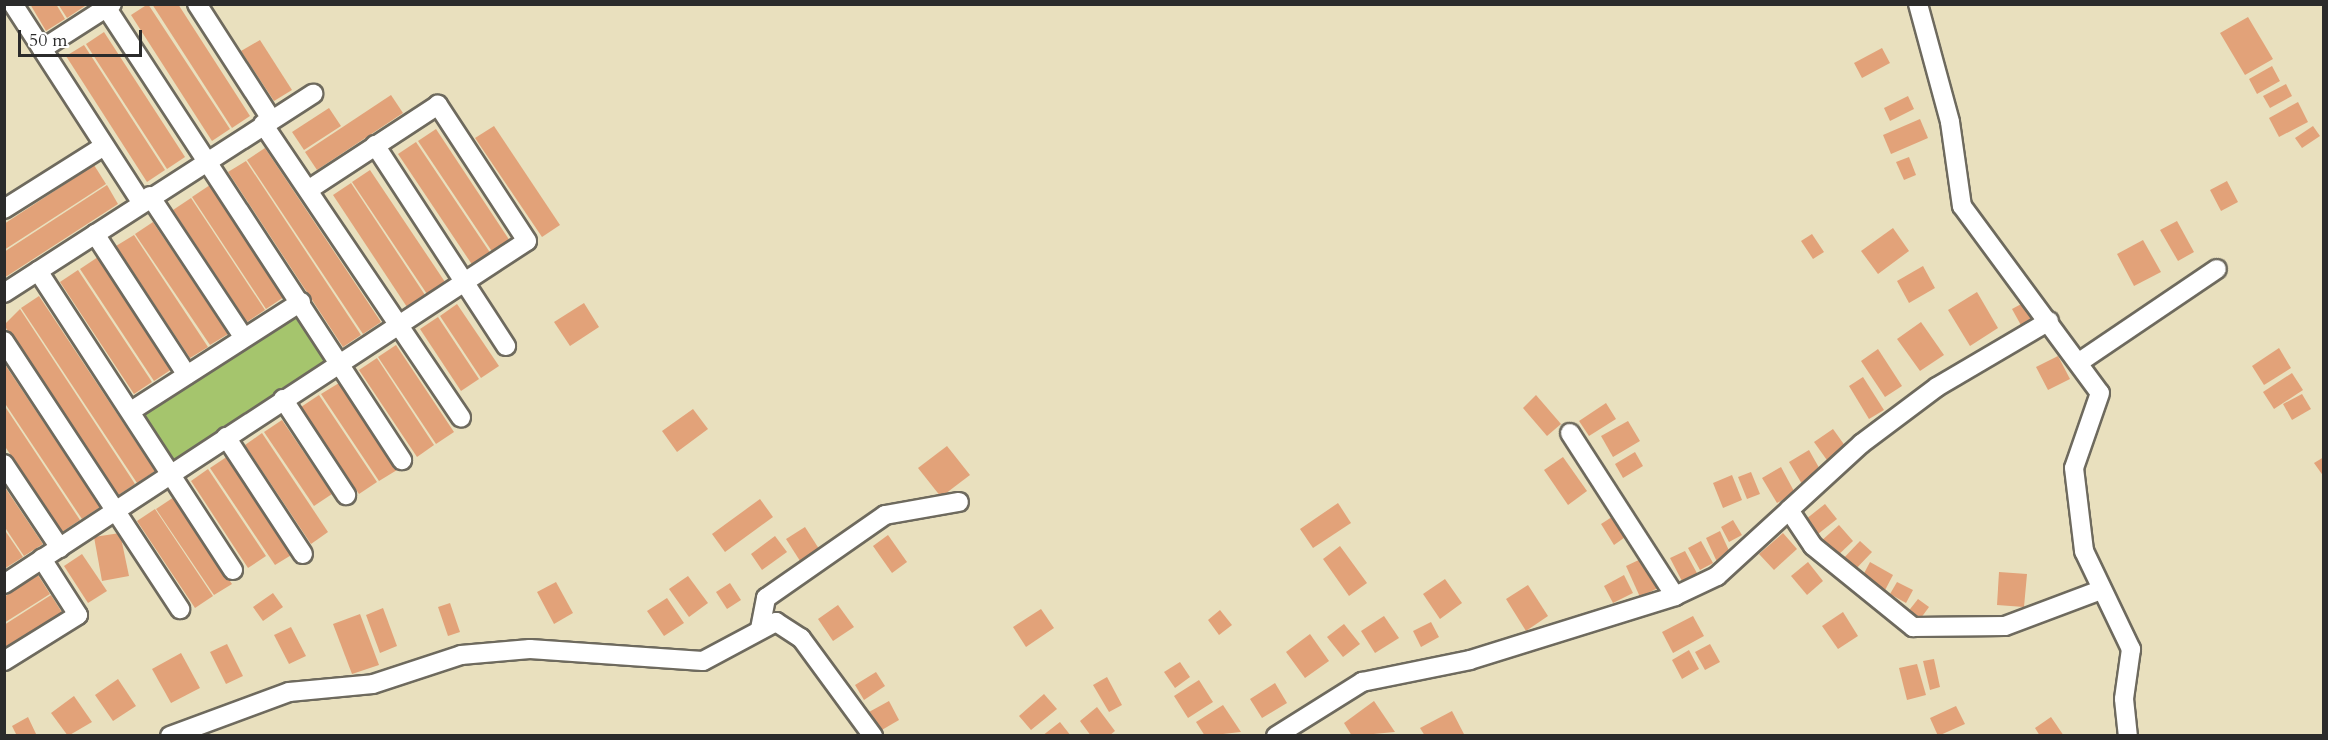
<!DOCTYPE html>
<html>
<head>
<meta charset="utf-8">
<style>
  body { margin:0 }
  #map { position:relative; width:2328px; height:740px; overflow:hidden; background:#e9e0be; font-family:Cardo,serif }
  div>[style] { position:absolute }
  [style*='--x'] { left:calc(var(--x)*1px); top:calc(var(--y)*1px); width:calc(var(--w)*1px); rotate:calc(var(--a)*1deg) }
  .green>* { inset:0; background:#a5c56d }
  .building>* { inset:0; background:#e2a279 }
  .roads { filter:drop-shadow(2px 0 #6e6a5e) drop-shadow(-2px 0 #6e6a5e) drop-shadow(0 2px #6e6a5e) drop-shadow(0 -2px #6e6a5e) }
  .minor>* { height:18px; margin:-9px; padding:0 9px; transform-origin:9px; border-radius:9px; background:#fff }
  span { translate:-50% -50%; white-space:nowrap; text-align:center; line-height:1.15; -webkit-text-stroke:6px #fff; paint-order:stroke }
  .frame { position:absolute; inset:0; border:6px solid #2b2b2b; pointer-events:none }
  .scale { position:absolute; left:18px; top:30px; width:124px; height:27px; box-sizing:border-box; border:3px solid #2b2b2b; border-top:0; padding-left:8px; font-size:18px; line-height:21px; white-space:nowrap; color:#2b2b2b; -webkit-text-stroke:4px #fff; paint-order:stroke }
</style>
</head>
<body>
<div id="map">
  <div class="green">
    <i style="clip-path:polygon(298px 310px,332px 360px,174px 464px,141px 413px)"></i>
  </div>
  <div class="building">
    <i style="clip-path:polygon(30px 4px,56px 4px,65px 19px,46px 31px)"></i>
    <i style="clip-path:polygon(58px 4px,84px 4px,85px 6px,67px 18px)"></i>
    <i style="clip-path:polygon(148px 4px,230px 129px,212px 141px,131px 15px)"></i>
    <i style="clip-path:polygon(152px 4px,178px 4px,250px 116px,232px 128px)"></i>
    <i style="clip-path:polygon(2248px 17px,2273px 59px,2245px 75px,2220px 33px)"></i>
    <i style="clip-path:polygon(104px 32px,185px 157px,167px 169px,86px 44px)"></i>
    <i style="clip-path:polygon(260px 40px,292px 90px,274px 101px,241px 51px)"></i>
    <i style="clip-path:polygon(84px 45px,165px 170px,147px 182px,66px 56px)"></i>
    <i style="clip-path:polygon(1882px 48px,1890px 63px,1862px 78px,1854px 63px)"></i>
    <i style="clip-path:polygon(2272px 66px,2280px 81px,2257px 94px,2249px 79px)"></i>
    <i style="clip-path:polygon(2286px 84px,2292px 96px,2270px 108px,2263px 96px)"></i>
    <i style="clip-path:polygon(391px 95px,403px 113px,317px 170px,305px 152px)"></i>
    <i style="clip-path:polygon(1908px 96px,1914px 109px,1890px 121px,1884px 108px)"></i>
    <i style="clip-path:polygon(2298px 102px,2308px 122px,2279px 137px,2269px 118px)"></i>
    <i style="clip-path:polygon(329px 108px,341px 126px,304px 150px,292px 132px)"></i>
    <i style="clip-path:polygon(1920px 119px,1928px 138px,1891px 154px,1883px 135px)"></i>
    <i style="clip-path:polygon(494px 126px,560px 225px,542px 237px,475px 138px)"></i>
    <i style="clip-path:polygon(2313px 126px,2320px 136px,2302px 148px,2295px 138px)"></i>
    <i style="clip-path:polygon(436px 129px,510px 241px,493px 253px,418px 141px)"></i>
    <i style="clip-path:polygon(416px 142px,491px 254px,473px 266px,398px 154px)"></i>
    <i style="clip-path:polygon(265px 148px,381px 322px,363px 334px,247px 160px)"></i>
    <i style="clip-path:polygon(1909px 157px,1916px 175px,1904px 180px,1896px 162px)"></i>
    <i style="clip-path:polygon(246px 161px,361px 335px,343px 347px,228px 172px)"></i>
    <i style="clip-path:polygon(94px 165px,106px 184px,4px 250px,4px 224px)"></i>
    <i style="clip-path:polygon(370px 170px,445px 282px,427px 294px,352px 182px)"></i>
    <i style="clip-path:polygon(2227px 181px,2238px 202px,2221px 211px,2210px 190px)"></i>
    <i style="clip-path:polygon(351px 183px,425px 295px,407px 307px,333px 195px)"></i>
    <i style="clip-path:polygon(107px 185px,118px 204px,4px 278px,4px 252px)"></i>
    <i style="clip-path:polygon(210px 185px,284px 297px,266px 309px,192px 197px)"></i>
    <i style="clip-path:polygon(191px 198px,265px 310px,247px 322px,173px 210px)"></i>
    <i style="clip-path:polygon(2177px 221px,2194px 252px,2178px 261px,2160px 230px)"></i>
    <i style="clip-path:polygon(153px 222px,228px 334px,210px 345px,135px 234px)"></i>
    <i style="clip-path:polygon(1893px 228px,1909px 251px,1878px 274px,1861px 251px)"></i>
    <i style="clip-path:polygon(1812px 234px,1824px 252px,1813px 259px,1801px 241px)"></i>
    <i style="clip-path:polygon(134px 235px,208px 347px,190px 358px,116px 246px)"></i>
    <i style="clip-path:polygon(2143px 240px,2161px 272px,2134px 286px,2117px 254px)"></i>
    <i style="clip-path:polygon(98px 257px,172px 369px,154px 381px,80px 269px)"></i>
    <i style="clip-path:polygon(1923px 266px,1935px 288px,1909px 303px,1897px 281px)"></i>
    <i style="clip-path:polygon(78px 270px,152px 382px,134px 394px,60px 282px)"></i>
    <i style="clip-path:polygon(1977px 292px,1998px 328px,1970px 346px,1948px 310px)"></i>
    <i style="clip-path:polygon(39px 296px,155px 471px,137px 483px,21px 308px)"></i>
    <i style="clip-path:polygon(2025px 302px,2035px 320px,2022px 327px,2012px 309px)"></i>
    <i style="clip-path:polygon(584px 303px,599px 327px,570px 346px,554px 322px)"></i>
    <i style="clip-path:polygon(457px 304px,499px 366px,481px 378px,440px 316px)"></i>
    <i style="clip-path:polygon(20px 309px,135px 484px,117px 496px,4px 325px)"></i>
    <i style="clip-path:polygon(438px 317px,479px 379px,461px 391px,420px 329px)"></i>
    <i style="clip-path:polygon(1921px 322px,1944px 355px,1920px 371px,1897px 339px)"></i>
    <i style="clip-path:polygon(396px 345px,454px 432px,436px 444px,378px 357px)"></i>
    <i style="clip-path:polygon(2279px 348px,2291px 368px,2264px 385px,2252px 366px)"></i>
    <i style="clip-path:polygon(1878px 349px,1902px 386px,1885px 397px,1861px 361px)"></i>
    <i style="clip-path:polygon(2058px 356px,2070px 379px,2048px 390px,2036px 367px)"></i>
    <i style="clip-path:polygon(377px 358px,434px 445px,417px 457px,359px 370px)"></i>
    <i style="clip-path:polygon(4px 363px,100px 507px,82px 519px,4px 402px)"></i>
    <i style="clip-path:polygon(2292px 373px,2303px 390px,2274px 409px,2263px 392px)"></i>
    <i style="clip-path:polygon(1863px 377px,1884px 410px,1869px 419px,1849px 386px)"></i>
    <i style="clip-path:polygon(339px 383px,397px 470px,379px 481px,321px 394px)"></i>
    <i style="clip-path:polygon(2302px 394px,2311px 409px,2292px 420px,2283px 404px)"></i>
    <i style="clip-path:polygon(319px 395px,377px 482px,359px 494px,301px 407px)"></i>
    <i style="clip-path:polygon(1536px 395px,1561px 424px,1547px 436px,1523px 408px)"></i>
    <i style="clip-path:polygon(1606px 403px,1616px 419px,1589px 436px,1579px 421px)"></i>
    <i style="clip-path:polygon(4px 405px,80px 520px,62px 532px,4px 445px)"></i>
    <i style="clip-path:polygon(693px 409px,708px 429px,677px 452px,662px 431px)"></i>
    <i style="clip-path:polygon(282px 420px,332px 494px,314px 506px,264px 432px)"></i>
    <i style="clip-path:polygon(1628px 421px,1640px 441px,1613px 457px,1601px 436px)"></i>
    <i style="clip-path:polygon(1833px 429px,1848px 450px,1829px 463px,1814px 442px)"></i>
    <i style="clip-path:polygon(262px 433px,328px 532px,311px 544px,245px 445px)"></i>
    <i style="clip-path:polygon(947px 446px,970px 475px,941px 497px,918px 468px)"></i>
    <i style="clip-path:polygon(1809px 450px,1822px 473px,1802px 484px,1789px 462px)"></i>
    <i style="clip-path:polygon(1635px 452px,1643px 466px,1623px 478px,1615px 464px)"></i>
    <i style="clip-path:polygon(228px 456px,293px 554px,275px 565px,210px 468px)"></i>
    <i style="clip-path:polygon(1563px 457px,1587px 491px,1568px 505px,1544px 470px)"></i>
    <i style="clip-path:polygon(2324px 457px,2324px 477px,2314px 463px)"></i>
    <i style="clip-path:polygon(1781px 467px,1795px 493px,1777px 503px,1762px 478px)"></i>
    <i style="clip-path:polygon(208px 469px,266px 556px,248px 568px,191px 481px)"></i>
    <i style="clip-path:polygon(1751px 472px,1760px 494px,1747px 499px,1738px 477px)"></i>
    <i style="clip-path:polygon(1732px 475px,1742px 500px,1723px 508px,1713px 483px)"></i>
    <i style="clip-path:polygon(4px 486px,43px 544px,24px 556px,4px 526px)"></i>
    <i style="clip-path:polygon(174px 497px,232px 584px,214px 595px,156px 509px)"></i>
    <i style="clip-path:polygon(760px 499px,773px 517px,725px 552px,712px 534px)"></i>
    <i style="clip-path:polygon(1338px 503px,1351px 523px,1313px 548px,1300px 529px)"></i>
    <i style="clip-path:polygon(1825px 504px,1837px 519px,1813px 538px,1801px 523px)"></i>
    <i style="clip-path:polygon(155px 509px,213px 596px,195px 608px,137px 521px)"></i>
    <i style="clip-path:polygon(1615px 515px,1628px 535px,1614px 545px,1601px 524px)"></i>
    <i style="clip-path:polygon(1733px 520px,1742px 535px,1729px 542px,1721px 527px)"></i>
    <i style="clip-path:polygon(1839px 525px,1853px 541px,1835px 558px,1820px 542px)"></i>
    <i style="clip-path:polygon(805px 527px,821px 552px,802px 564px,786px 539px)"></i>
    <i style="clip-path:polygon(4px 529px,23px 557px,4px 569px)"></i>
    <i style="clip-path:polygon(1720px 531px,1731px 555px,1717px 562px,1706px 538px)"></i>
    <i style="clip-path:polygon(120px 533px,129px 576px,102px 581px,94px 537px)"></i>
    <i style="clip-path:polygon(1783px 533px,1797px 549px,1774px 570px,1759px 554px)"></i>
    <i style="clip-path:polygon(888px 535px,907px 562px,892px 573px,873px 546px)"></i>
    <i style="clip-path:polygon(775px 536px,787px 552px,762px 570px,751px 554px)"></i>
    <i style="clip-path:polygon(1701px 541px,1713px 563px,1700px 570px,1688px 548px)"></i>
    <i style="clip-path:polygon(1860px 541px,1872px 552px,1852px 573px,1840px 562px)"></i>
    <i style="clip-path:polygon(1340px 546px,1367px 583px,1349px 596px,1323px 559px)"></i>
    <i style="clip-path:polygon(1685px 551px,1698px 575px,1683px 583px,1670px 558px)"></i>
    <i style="clip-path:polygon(82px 554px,107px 591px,88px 603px,64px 566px)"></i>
    <i style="clip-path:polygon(1643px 558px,1658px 588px,1640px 597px,1626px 566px)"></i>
    <i style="clip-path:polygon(1808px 562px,1823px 581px,1807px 595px,1791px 576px)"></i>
    <i style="clip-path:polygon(1870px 562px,1893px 575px,1883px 594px,1860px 581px)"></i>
    <i style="clip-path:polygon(1999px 572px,2027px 574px,2024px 607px,1997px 605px)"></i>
    <i style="clip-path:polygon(38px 575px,50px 594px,4px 623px,4px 597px)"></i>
    <i style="clip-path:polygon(1624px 575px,1633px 593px,1613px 603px,1604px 586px)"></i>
    <i style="clip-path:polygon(688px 576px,708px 603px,689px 617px,669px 589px)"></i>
    <i style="clip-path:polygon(1445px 579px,1462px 603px,1440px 619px,1423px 594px)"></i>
    <i style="clip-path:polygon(556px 582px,573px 613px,554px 624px,537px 592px)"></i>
    <i style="clip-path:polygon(1897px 582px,1913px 590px,1906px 603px,1890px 594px)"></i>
    <i style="clip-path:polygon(730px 583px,741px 600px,727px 609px,716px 592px)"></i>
    <i style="clip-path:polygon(1528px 585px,1548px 616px,1526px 631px,1506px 599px)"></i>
    <i style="clip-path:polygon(273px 593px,283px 607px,263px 621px,253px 607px)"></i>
    <i style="clip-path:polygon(51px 595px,63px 614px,4px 651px,4px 625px)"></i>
    <i style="clip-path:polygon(667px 598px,684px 623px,664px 636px,647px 611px)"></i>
    <i style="clip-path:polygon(1918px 599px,1929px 607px,1918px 622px,1907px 613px)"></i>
    <i style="clip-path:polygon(450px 603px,460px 632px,448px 636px,438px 607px)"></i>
    <i style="clip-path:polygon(838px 605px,854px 627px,833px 641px,818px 619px)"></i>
    <i style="clip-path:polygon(383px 608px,397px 646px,380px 653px,366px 615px)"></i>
    <i style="clip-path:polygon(1041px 609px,1054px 628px,1026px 647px,1013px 627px)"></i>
    <i style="clip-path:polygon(1220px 610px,1232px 625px,1219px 635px,1208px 620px)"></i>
    <i style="clip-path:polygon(1843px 612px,1858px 636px,1838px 649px,1822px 626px)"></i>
    <i style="clip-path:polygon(360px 614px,379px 665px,352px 674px,333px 624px)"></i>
    <i style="clip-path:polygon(1384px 616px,1399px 638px,1375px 653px,1361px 631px)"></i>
    <i style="clip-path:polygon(1693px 616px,1704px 636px,1673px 653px,1662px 632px)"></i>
    <i style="clip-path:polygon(1431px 622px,1439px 637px,1421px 647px,1413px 631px)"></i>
    <i style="clip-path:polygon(1344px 624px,1360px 644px,1343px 657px,1327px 637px)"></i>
    <i style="clip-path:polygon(291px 627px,306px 656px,289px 664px,274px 635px)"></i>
    <i style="clip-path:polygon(1310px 634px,1329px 661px,1305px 678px,1286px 652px)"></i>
    <i style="clip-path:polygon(227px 644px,243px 676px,226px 684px,210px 652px)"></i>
    <i style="clip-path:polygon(1710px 644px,1720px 662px,1705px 670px,1695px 652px)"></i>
    <i style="clip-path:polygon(1689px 650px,1699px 669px,1682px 679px,1672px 660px)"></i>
    <i style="clip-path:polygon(181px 653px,200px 688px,171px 703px,152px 669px)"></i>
    <i style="clip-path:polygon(1934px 659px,1940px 687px,1930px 690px,1923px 661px)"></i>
    <i style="clip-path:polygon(1180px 662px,1190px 677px,1175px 688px,1164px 672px)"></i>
    <i style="clip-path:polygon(1917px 664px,1926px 695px,1907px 700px,1899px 668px)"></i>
    <i style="clip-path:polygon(876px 672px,885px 686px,864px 700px,855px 685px)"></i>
    <i style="clip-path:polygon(1107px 677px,1122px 705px,1109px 712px,1093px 685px)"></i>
    <i style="clip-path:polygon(118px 679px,136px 706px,113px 721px,95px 695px)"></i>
    <i style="clip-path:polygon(1199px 680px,1213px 702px,1188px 718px,1174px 696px)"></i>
    <i style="clip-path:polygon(1275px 683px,1287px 703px,1262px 718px,1250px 699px)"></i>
    <i style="clip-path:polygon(1044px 694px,1057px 709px,1031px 730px,1019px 716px)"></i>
    <i style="clip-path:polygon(74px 696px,92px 722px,68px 736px,51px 713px)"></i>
    <i style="clip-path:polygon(889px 701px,899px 720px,880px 731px,869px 712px)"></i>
    <i style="clip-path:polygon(1374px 701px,1395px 732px,1352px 736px,1344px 723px)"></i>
    <i style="clip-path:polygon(1223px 705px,1241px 732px,1205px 736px,1196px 722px)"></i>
    <i style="clip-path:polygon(1956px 706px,1965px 724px,1938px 736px,1930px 718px)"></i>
    <i style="clip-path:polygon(1097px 707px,1115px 731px,1109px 736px,1091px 736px,1080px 721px)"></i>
    <i style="clip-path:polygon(1452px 711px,1465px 736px,1425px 736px,1420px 728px)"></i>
    <i style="clip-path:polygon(28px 717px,37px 736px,17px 736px,12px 726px)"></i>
    <i style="clip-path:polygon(2051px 717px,2064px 736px,2040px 736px,2035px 728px)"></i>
    <i style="clip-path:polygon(1060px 722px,1071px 736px,1042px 736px)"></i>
  </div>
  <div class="roads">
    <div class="minor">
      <i style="--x:13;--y:4;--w:236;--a:57.1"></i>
      <i style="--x:104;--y:4;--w:545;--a:56.84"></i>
      <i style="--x:197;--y:4;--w:137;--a:57.2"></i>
      <i style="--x:1918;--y:4;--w:122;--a:74.8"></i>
      <i style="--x:1950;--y:122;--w:85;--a:81.9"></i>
      <i style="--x:1962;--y:206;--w:232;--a:53.6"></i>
      <i style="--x:2100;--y:393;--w:79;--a:109.1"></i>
      <i style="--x:2074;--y:468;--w:84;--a:83.1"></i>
      <i style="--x:2084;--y:551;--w:109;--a:64.4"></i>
      <i style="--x:2131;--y:649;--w:50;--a:98"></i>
      <i style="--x:2124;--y:699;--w:37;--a:84"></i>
      <i style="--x:42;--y:49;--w:83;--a:-32.7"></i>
      <i style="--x:263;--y:124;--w:354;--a:56"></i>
      <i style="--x:375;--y:145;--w:240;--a:56.9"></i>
      <i style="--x:150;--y:196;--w:170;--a:56.5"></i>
      <i style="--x:4;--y:209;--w:118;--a:-32.2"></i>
      <i style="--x:95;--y:234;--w:168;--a:56.9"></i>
      <i style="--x:38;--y:271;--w:357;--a:56.9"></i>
      <i style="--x:4;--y:293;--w:368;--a:-32.8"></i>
      <i style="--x:4;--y:341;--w:321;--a:56.7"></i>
      <i style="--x:2081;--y:361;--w:164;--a:-34.1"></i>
      <i style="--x:283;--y:399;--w:115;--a:56.7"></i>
      <i style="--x:131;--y:411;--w:202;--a:-32.7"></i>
      <i style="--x:1570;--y:433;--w:194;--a:57.2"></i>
      <i style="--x:226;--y:437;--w:140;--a:56.7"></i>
      <i style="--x:4;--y:464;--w:101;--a:56.3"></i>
      <i style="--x:1789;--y:510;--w:98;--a:-42.5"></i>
      <i style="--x:1861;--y:444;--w:95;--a:-36.9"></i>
      <i style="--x:1937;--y:387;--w:130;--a:-30.5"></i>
      <i style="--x:4;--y:584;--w:625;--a:-33.26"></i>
      <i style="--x:527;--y:241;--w:163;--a:-123.2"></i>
      <i style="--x:438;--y:105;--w:155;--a:146.8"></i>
      <i style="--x:760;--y:629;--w:32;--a:-79"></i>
      <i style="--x:766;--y:598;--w:145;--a:-34.9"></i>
      <i style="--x:885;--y:515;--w:75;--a:-10"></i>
      <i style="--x:4;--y:661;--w:87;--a:-31.9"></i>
      <i style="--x:78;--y:615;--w:67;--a:-122.7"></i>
      <i style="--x:170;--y:736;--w:127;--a:-20.3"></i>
      <i style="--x:289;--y:692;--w:84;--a:-5.4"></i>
      <i style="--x:373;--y:684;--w:93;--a:-18.2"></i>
      <i style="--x:461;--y:655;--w:69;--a:-5"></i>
      <i style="--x:530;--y:649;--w:173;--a:4"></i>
      <i style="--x:703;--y:661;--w:83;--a:-28.1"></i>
      <i style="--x:776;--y:622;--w:30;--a:33"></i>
      <i style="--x:801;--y:638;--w:122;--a:53.7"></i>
      <i style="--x:1276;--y:736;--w:102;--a:-32.1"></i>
      <i style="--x:1362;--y:682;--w:110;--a:-11.5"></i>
      <i style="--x:1470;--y:660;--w:215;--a:-17.3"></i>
      <i style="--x:1675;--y:596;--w:47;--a:-25.5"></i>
      <i style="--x:1717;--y:576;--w:98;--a:-42.5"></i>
      <i style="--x:1789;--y:510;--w:43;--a:56.3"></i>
      <i style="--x:1813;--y:546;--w:129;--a:39"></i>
      <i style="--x:1913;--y:627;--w:92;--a:-0.6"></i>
      <i style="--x:2005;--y:626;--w:103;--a:-20.6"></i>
    </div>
  </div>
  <div class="frame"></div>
  <div class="scale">50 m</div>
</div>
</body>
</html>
